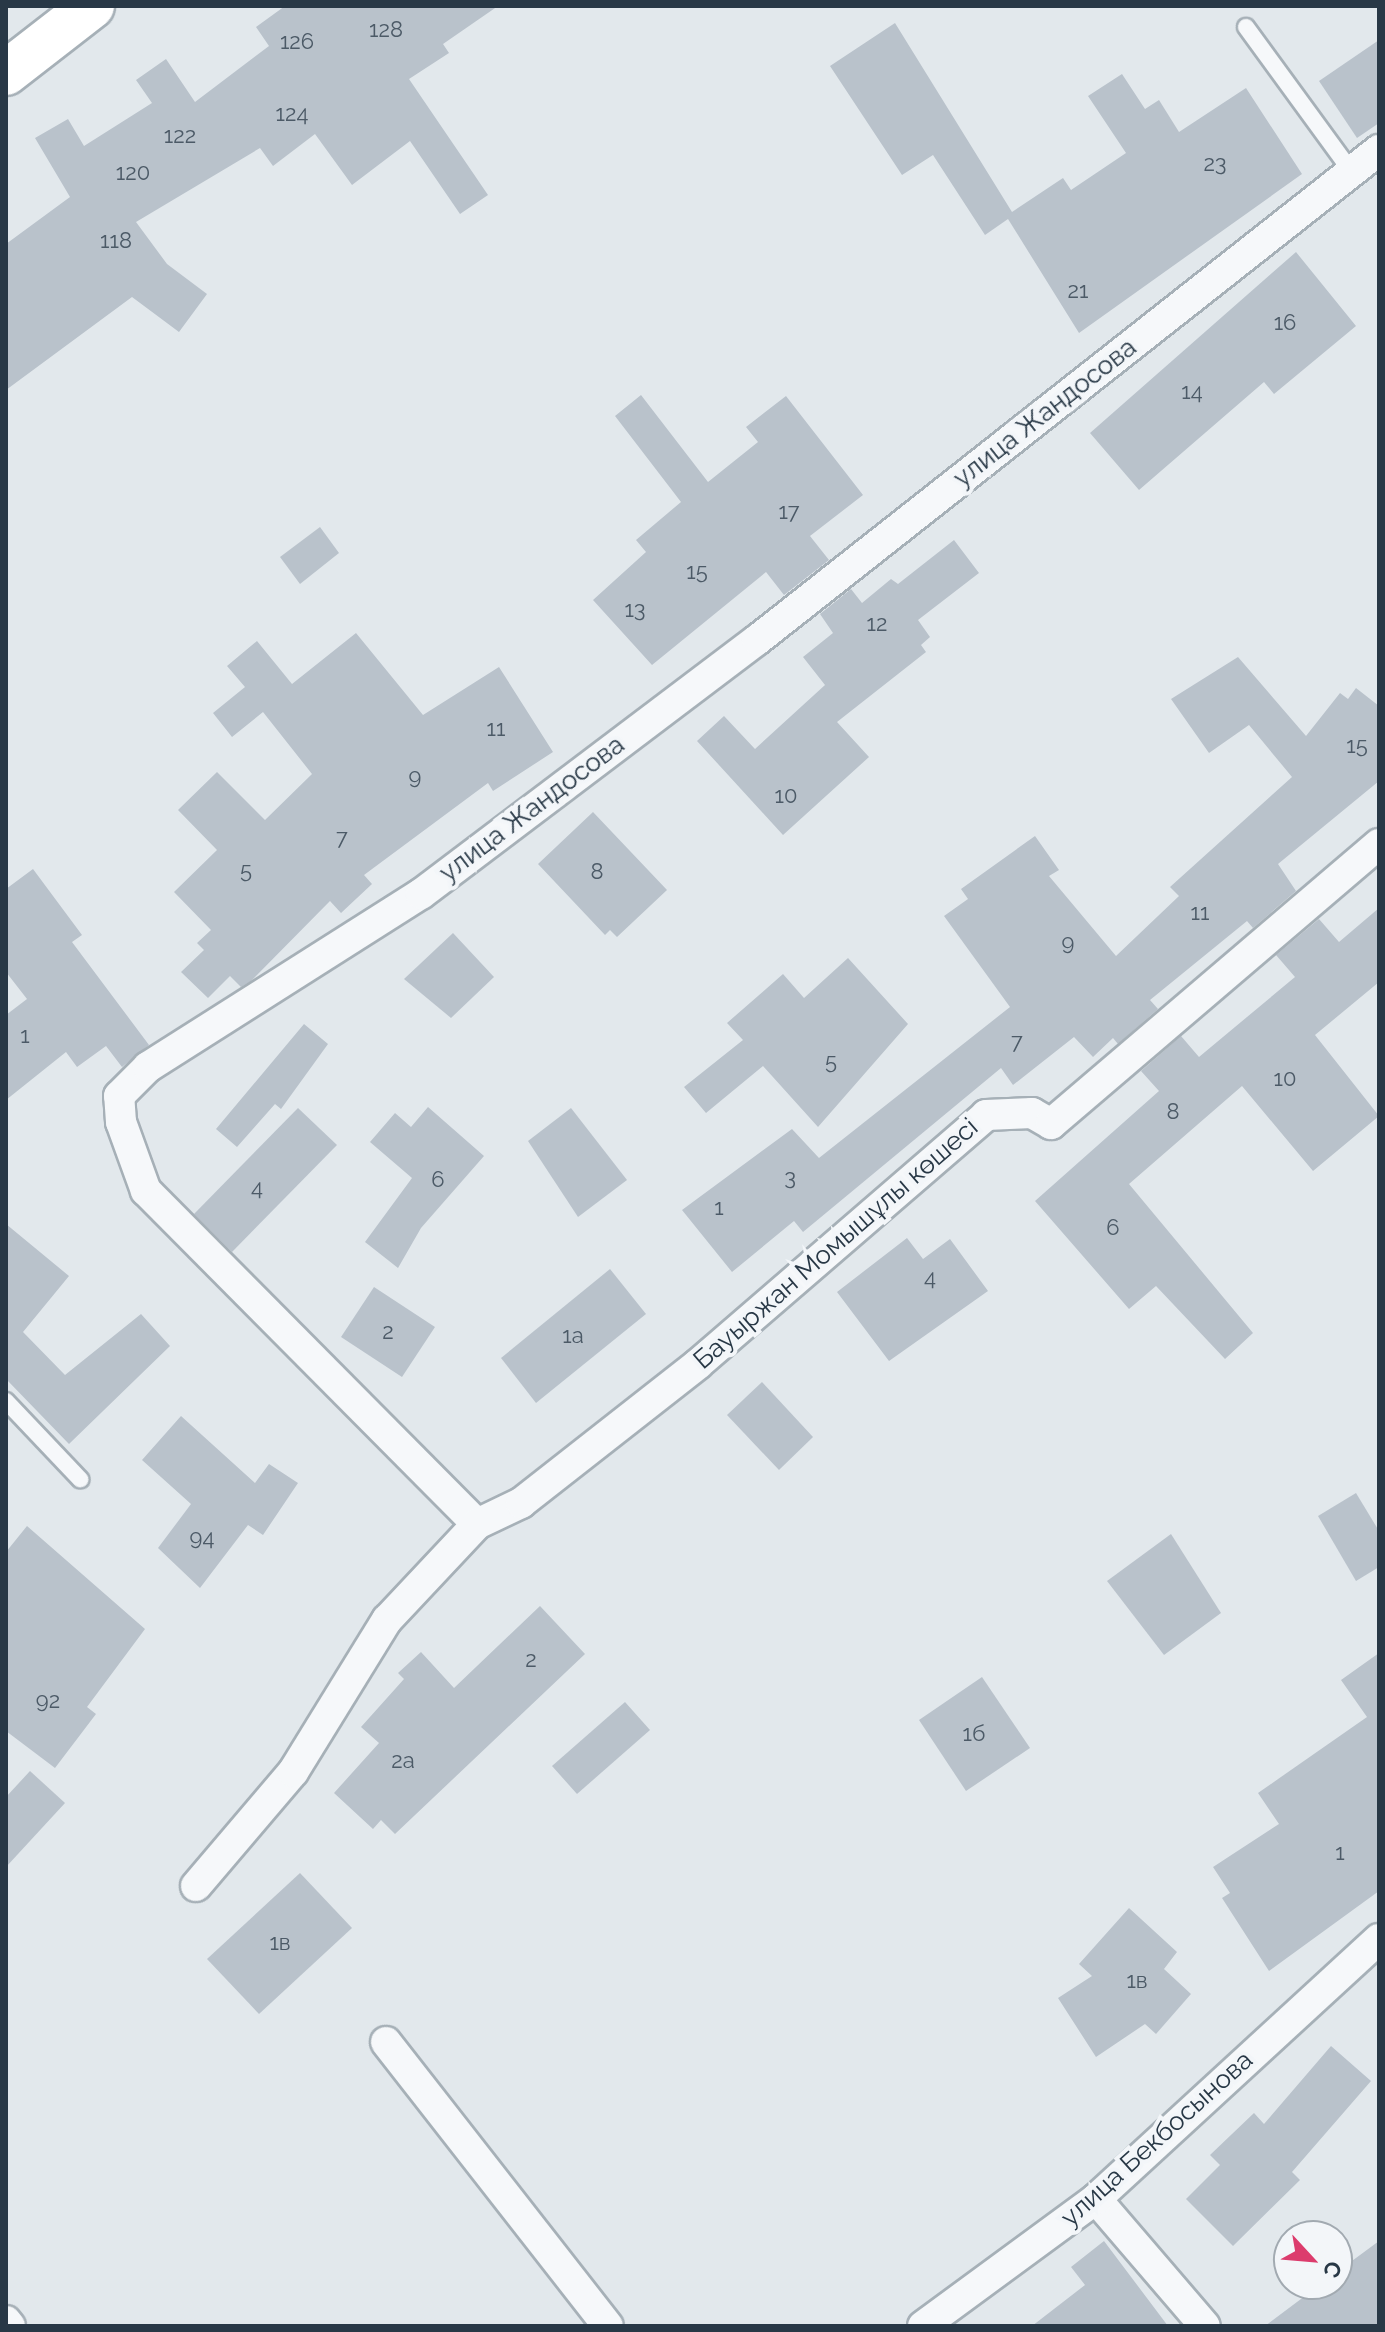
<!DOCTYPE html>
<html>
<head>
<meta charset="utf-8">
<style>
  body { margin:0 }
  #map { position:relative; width:1385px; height:2332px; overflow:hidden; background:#e2e8ec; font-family:Raleway,sans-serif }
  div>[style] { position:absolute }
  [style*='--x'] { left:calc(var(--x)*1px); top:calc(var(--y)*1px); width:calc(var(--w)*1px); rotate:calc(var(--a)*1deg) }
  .building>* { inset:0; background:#b9c2cb }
  .roads { filter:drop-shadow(2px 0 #a6b0b7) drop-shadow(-2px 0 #a6b0b7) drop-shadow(0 2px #a6b0b7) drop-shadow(0 -2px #a6b0b7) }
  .service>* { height:16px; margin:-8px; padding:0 8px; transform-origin:8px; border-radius:8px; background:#f6f8fa }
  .minor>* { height:30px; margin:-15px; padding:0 15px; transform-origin:15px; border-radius:15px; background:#f6f8fa }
  .primary>* { height:44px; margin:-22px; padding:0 22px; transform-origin:22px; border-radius:22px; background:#fff }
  span { translate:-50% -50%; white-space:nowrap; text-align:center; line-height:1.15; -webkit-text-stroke:8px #f3f6f9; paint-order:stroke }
  .number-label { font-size:22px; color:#4c5a67 }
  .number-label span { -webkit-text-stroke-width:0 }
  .street-label { font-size:26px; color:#283846 }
  .frame { position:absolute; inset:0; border:8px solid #283846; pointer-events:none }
  .north { position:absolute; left:1273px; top:2220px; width:80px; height:80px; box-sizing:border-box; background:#f3f6f9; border:2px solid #a2aab1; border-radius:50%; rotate:116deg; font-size:22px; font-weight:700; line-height:32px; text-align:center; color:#283846 }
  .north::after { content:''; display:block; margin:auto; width:28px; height:36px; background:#dc3c6d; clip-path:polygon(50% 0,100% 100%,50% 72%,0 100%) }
</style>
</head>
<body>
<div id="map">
  <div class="building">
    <i style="clip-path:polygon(285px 6px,498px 6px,443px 44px,449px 53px,409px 79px,488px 195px,460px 214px,410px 141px,352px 185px,315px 134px,273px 166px,260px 148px,136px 222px,167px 264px,207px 294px,179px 332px,132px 297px,6px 390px,6px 244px,70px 197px,35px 138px,68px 119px,84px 146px,152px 103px,136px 80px,166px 59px,195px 102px,269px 46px,256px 27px)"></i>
    <i style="clip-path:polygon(895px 23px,1012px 212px,1063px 178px,1071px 190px,1126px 153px,1088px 96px,1122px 74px,1145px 109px,1159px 100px,1179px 132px,1246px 88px,1302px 174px,1079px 333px,1008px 219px,985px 235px,933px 155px,902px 175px,830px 66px)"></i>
    <i style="clip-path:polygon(1379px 40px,1379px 123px,1357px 138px,1319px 81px)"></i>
    <i style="clip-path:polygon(1296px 252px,1356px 326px,1274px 394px,1264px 382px,1139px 490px,1090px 433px)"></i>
    <i style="clip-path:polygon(641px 395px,708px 482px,758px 442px,746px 427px,786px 396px,863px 495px,810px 536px,829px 560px,784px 595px,766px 572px,652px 665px,593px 600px,646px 552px,636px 540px,681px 502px,615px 416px)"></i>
    <i style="clip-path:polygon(320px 527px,339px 553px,300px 584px,280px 557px)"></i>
    <i style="clip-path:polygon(954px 540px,979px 573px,918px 620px,930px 637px,921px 645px,926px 652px,837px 722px,869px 757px,783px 835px,697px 741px,724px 716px,755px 749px,825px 685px,803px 657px,833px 633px,820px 614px,851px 589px,862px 603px,891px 579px,898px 584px)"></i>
    <i style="clip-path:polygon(356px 633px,423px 715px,499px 667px,553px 752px,493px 791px,488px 783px,364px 875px,372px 884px,341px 913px,330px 901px,251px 981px,241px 987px,230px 976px,208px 998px,181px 972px,204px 950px,197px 943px,211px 930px,174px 892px,217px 850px,178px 810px,217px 772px,265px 820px,312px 774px,263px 712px,232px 737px,213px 713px,245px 687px,227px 666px,257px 641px,292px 684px)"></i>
    <i style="clip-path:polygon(1238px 657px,1306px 736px,1340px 693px,1348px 699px,1356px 688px,1379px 706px,1379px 781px,1278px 864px,1296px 891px,1253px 928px,1247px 921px,1150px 1000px,1158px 1009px,1118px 1044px,1113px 1038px,1093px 1057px,1074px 1037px,1013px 1085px,1001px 1068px,803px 1232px,794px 1221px,732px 1272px,682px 1210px,792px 1129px,819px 1158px,1010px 1007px,944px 916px,968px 899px,961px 889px,1035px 836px,1059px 870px,1049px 876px,1116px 956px,1179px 896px,1170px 887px,1292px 777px,1249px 725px,1209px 753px,1171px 699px)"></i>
    <i style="clip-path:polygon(593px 812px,667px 890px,617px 937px,610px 930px,605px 935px,538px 864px)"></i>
    <i style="clip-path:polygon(33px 869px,82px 935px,72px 942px,149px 1045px,122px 1067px,106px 1046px,77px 1067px,66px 1052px,6px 1100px,6px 1015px,27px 999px,6px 972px,6px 889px)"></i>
    <i style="clip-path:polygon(1379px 908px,1379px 982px,1315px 1035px,1379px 1116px,1313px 1171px,1242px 1086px,1129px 1184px,1253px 1333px,1225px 1359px,1156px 1286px,1129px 1309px,1035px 1201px,1159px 1091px,1141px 1071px,1181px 1036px,1199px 1057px,1295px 977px,1276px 955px,1319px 919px,1339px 942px)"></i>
    <i style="clip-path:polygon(453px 933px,494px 977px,451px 1018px,404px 979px)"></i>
    <i style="clip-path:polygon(848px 958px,908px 1024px,818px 1127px,763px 1066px,706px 1113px,684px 1087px,743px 1040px,727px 1023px,783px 974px,804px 998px)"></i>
    <i style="clip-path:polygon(304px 1024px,328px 1044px,281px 1109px,275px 1104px,237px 1147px,216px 1129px)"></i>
    <i style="clip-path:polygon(428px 1107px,484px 1156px,421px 1228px,398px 1268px,365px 1242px,412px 1178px,370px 1142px,395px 1113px,411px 1127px)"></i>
    <i style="clip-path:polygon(298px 1108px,337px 1145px,232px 1252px,194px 1214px)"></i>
    <i style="clip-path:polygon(571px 1108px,627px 1180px,578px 1217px,528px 1141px)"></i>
    <i style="clip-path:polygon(6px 1224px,69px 1276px,23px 1332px,65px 1375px,141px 1314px,170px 1346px,69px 1444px,6px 1379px)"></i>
    <i style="clip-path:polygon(907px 1238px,923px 1259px,950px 1239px,988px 1291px,889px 1361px,837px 1292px)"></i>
    <i style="clip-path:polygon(610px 1269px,646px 1314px,536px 1403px,501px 1358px)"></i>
    <i style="clip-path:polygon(374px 1287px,435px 1327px,402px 1377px,341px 1337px)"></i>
    <i style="clip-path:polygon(762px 1382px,813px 1437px,779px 1470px,727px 1415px)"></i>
    <i style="clip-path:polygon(181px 1416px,255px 1483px,269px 1464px,298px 1483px,263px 1535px,248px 1525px,200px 1588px,158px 1548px,191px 1504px,142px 1460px)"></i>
    <i style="clip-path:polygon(1356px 1493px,1379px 1531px,1379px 1567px,1356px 1581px,1318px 1516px)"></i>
    <i style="clip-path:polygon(27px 1526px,145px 1629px,87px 1707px,96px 1714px,55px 1768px,6px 1731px,6px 1552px)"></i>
    <i style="clip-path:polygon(1171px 1534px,1221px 1613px,1164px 1655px,1107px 1581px)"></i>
    <i style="clip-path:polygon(540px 1606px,585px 1654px,395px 1834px,381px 1820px,373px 1829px,334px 1793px,379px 1743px,361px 1727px,404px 1679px,398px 1673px,421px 1652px,454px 1688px)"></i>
    <i style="clip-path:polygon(1379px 1653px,1379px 1891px,1269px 1971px,1222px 1898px,1230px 1893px,1213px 1867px,1279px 1824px,1258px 1793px,1367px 1717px,1341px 1680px)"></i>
    <i style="clip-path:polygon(982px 1677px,1030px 1748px,966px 1791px,919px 1720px)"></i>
    <i style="clip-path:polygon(625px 1702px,650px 1730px,577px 1794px,552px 1766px)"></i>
    <i style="clip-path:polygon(30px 1771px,65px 1803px,6px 1867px,6px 1797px)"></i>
    <i style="clip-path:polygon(300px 1873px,352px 1928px,259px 2014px,207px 1959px)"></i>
    <i style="clip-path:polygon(1129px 1908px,1177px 1952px,1164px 1969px,1191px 1994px,1156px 2034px,1145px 2024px,1096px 2057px,1058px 1998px,1092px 1976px,1079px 1964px)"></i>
    <i style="clip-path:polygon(1331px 2046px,1371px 2081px,1292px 2172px,1300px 2180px,1233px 2246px,1186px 2199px,1220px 2165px,1210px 2155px,1254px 2113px,1264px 2124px)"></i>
    <i style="clip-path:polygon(1104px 2241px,1168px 2326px,1032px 2326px,1085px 2285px,1071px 2267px)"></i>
    <i style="clip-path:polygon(1379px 2241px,1379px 2326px,1265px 2326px,1321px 2284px,1337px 2284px,1337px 2272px)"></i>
  </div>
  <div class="roads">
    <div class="service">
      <i style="--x:1246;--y:27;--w:178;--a:53.9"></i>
      <i style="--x:6;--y:1401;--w:108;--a:46.5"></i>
    </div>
    <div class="minor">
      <i style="--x:477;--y:1524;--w:470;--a:-134.8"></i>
      <i style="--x:146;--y:1191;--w:73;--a:-109.9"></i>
      <i style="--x:121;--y:1122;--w:26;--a:-94"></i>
      <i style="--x:119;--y:1096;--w:41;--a:-45"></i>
      <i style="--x:148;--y:1067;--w:323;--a:-32.4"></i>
      <i style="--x:421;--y:894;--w:421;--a:-37.1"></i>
      <i style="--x:757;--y:640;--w:792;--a:-38.23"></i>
      <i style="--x:196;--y:1886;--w:150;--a:-49.6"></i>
      <i style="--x:293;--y:1772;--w:179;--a:-58.3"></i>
      <i style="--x:387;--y:1620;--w:132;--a:-46.8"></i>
      <i style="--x:477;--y:1524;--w:49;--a:-25.5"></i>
      <i style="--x:521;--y:1503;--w:225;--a:-38.1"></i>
      <i style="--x:698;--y:1364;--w:381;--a:-40.8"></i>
      <i style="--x:986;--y:1115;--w:46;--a:-2.5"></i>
      <i style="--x:1032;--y:1113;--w:22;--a:30"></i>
      <i style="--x:1051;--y:1124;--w:431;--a:-40.5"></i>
      <i style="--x:386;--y:2042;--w:360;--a:52"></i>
      <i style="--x:1096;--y:2199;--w:167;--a:49.4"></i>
      <i style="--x:6;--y:2321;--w:6;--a:51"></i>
      <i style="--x:923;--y:2326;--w:215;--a:-36.3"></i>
      <i style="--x:1096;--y:2199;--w:384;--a:-42.6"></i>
    </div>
    <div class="primary">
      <i style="--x:6;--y:73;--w:109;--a:-37.9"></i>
    </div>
  </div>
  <div class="number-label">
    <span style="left:386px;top:30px">128</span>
    <span style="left:297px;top:42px">126</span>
    <span style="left:292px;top:114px">124</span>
    <span style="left:180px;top:136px">122</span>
    <span style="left:1215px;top:164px">23</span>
    <span style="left:133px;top:173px">120</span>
    <span style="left:116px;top:241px">118</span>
    <span style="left:1078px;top:291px">21</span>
    <span style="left:1285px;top:323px">16</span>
    <span style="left:1192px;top:392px">14</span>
    <span style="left:789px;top:512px">17</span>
    <span style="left:697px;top:572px">15</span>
    <span style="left:635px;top:610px">13</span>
    <span style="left:877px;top:624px">12</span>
    <span style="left:496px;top:729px">11</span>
    <span style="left:1357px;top:746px">15</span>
    <span style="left:415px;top:777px">9</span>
    <span style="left:786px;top:796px">10</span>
    <span style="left:342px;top:838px">7</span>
    <span style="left:246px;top:871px">5</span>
    <span style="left:597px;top:872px">8</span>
    <span style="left:1200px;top:913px">11</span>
    <span style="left:1068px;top:943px">9</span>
    <span style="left:25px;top:1036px">1</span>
    <span style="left:1017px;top:1042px">7</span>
    <span style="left:831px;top:1062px">5</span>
    <span style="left:1285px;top:1079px">10</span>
    <span style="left:1173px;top:1112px">8</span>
    <span style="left:790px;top:1178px">3</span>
    <span style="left:438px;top:1180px">6</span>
    <span style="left:257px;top:1188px">4</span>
    <span style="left:719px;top:1208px">1</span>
    <span style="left:1113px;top:1228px">6</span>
    <span style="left:930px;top:1278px">4</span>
    <span style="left:388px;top:1332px">2</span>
    <span style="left:573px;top:1336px">1а</span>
    <span style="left:202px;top:1538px">94</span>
    <span style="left:531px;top:1660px">2</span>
    <span style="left:48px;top:1701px">92</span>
    <span style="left:974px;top:1734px">1б</span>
    <span style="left:403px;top:1761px">2а</span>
    <span style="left:1340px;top:1853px">1</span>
    <span style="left:280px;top:1943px">1в</span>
    <span style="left:1137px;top:1981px">1в</span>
  </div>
  <div class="street-label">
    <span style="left:1045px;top:413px;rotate:-38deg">улица Жандосова</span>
    <span style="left:532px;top:809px;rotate:-37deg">улица Жандосова</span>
    <span style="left:836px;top:1244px;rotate:-41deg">Бауыржан Момышұлы көшесі</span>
    <span style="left:1157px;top:2139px;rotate:-42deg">улица Бекбосынова</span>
  </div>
  <div class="frame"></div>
  <div class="north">С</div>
</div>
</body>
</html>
